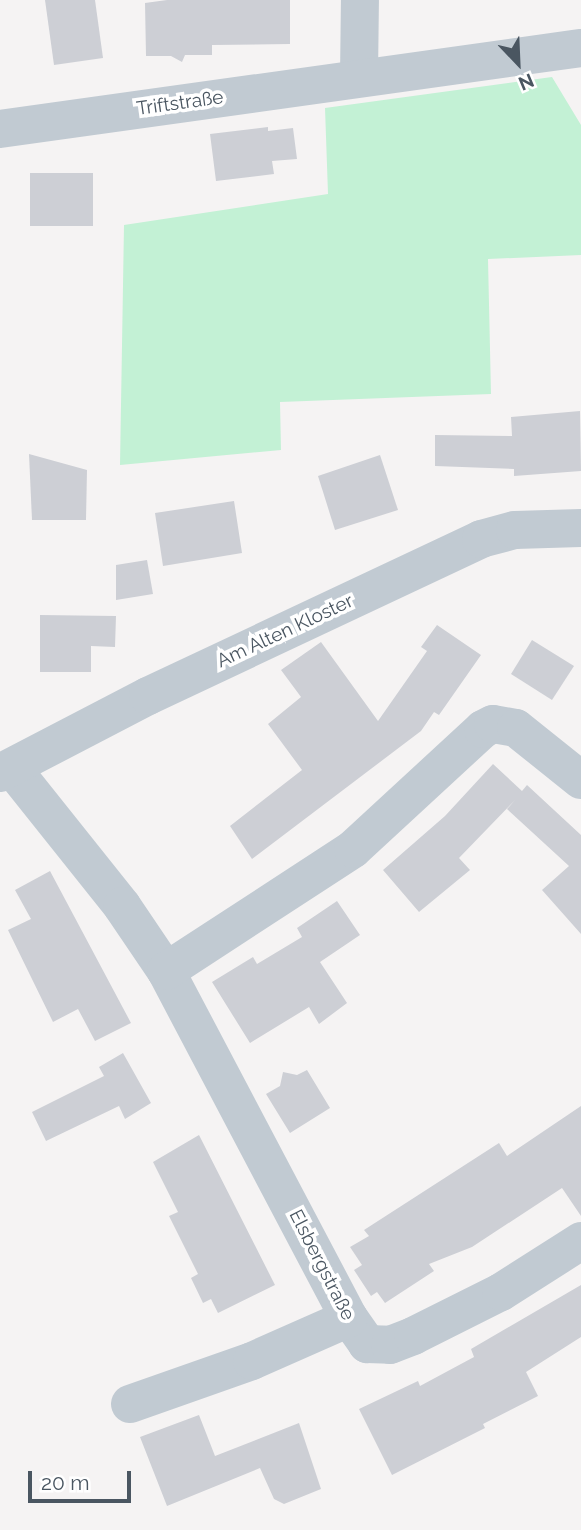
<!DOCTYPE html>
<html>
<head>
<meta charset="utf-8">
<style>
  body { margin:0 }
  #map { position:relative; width:581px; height:1530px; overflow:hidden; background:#f5f3f3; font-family:Raleway,sans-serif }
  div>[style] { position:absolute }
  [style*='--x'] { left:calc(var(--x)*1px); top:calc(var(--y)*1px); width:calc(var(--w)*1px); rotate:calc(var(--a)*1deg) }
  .green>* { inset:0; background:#c3f1d5 }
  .building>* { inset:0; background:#cdcfd5 }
  .minor>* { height:38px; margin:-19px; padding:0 19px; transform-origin:19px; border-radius:19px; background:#c1cad2 }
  span { translate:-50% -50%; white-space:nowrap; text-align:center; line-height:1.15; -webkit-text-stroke:7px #fff; paint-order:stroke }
  .street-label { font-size:19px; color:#4a5661 }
  .north { position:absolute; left:483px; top:28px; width:70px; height:70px; -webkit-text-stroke:5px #fff; paint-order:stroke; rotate:157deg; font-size:19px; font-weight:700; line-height:28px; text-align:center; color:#4a5661 }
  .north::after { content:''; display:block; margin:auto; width:24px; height:32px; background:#4a5661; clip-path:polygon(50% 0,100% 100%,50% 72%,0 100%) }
  .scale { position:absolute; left:28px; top:1471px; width:103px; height:32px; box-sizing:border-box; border:4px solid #4a5661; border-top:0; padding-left:9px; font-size:21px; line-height:24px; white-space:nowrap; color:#4a5661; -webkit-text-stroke:5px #fff; paint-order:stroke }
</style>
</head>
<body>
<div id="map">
  <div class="green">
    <i style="clip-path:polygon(552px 77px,581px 125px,581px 255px,488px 259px,491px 394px,280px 402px,281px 450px,120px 465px,124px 225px,328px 194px,325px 108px)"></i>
  </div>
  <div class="building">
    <i style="clip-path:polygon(45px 0,95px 0,103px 58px,54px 65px)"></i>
    <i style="clip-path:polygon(167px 0,290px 0,290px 44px,212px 45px,212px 55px,185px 55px,182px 62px,171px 56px,146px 56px,145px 3px)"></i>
    <i style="clip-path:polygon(268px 127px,268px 131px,293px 128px,297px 159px,272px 161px,274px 174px,216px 181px,210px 134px)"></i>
    <i style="clip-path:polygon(30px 173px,93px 173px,93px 226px,30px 226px)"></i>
    <i style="clip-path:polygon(580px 411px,581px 471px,514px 476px,514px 469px,435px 466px,435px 435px,512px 436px,511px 417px)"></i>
    <i style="clip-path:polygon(29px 454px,87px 470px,86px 520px,32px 520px)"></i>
    <i style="clip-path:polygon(380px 455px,398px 510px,335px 530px,318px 476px)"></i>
    <i style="clip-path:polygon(234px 501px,242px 553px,163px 566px,155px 513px)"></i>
    <i style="clip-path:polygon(147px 560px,153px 594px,116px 600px,116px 565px)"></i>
    <i style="clip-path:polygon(40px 615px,116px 616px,115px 647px,91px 646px,91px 672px,40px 672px)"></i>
    <i style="clip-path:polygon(437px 625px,481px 655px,439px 715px,434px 712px,421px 731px,252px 859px,230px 826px,302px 770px,268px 724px,301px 697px,281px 670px,321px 642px,378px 721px,427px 651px,421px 647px)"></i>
    <i style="clip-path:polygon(532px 640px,574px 666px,552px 700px,511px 674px)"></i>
    <i style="clip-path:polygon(493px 764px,522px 791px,527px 785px,581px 835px,581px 934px,542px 890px,569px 866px,507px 809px,515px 800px,459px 858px,470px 870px,419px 912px,383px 870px,445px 816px)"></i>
    <i style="clip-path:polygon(50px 871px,131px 1023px,95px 1041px,78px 1009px,53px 1022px,8px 930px,31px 919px,15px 890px)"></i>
    <i style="clip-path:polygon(337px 901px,360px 935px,320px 962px,347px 1003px,319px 1024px,309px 1007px,250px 1043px,212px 982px,253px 957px,257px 964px,302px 937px,297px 928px)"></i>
    <i style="clip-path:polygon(123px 1053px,151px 1103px,125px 1119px,119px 1106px,46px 1141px,32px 1112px,104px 1076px,99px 1067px)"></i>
    <i style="clip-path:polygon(307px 1070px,330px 1108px,290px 1133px,266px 1094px,280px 1086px,283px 1072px,297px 1075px)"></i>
    <i style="clip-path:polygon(581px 1106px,581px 1216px,562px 1188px,472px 1247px,429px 1264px,434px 1271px,385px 1303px,377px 1292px,371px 1296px,354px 1270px,362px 1265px,350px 1247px,369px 1236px,364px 1230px,499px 1143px,507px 1156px)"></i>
    <i style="clip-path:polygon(199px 1135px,275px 1285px,218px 1313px,211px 1299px,203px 1303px,191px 1278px,198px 1274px,169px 1216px,178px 1212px,153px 1162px)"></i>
    <i style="clip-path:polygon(581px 1285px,581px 1337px,526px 1372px,538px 1396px,483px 1424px,485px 1428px,392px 1475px,359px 1409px,418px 1381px,420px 1386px,474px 1357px,471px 1349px)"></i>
    <i style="clip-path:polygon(199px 1415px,215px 1456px,299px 1423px,321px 1489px,284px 1504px,274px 1499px,260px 1468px,167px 1506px,140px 1437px)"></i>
  </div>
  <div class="minor">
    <i style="--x:359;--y:77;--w:77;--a:-89.3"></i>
    <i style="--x:0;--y:129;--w:587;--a:-7.94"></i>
    <i style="--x:12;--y:768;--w:176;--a:51.4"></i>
    <i style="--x:122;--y:906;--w:78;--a:55.9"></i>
    <i style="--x:166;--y:971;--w:392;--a:62.2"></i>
    <i style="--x:349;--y:1318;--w:32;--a:55"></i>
    <i style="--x:367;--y:1344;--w:23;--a:2"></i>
    <i style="--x:390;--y:1345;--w:25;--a:-21"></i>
    <i style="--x:413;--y:1336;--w:98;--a:-26.6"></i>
    <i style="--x:501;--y:1292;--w:95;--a:-32.5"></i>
    <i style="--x:0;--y:773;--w:167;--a:-27.5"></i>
    <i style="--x:148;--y:696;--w:368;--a:-25.2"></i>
    <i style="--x:481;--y:539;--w:35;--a:-15"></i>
    <i style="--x:515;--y:530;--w:66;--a:-1.7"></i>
    <i style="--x:166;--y:971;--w:223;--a:-33.1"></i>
    <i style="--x:353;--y:849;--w:177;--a:-42.7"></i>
    <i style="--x:483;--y:729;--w:11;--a:-27"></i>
    <i style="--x:493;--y:724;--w:23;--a:10"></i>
    <i style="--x:516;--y:728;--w:83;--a:38.7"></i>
    <i style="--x:130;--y:1404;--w:129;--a:-19.4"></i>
    <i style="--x:252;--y:1361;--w:106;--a:-23.9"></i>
  </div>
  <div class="street-label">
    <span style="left:180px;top:103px;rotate:-8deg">Triftstraße</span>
    <span style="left:285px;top:631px;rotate:-25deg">Am Alten Kloster</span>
    <span style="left:322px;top:1265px;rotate:63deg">Elsbergstraße</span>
  </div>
  <div class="north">N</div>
  <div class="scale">20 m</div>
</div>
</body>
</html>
